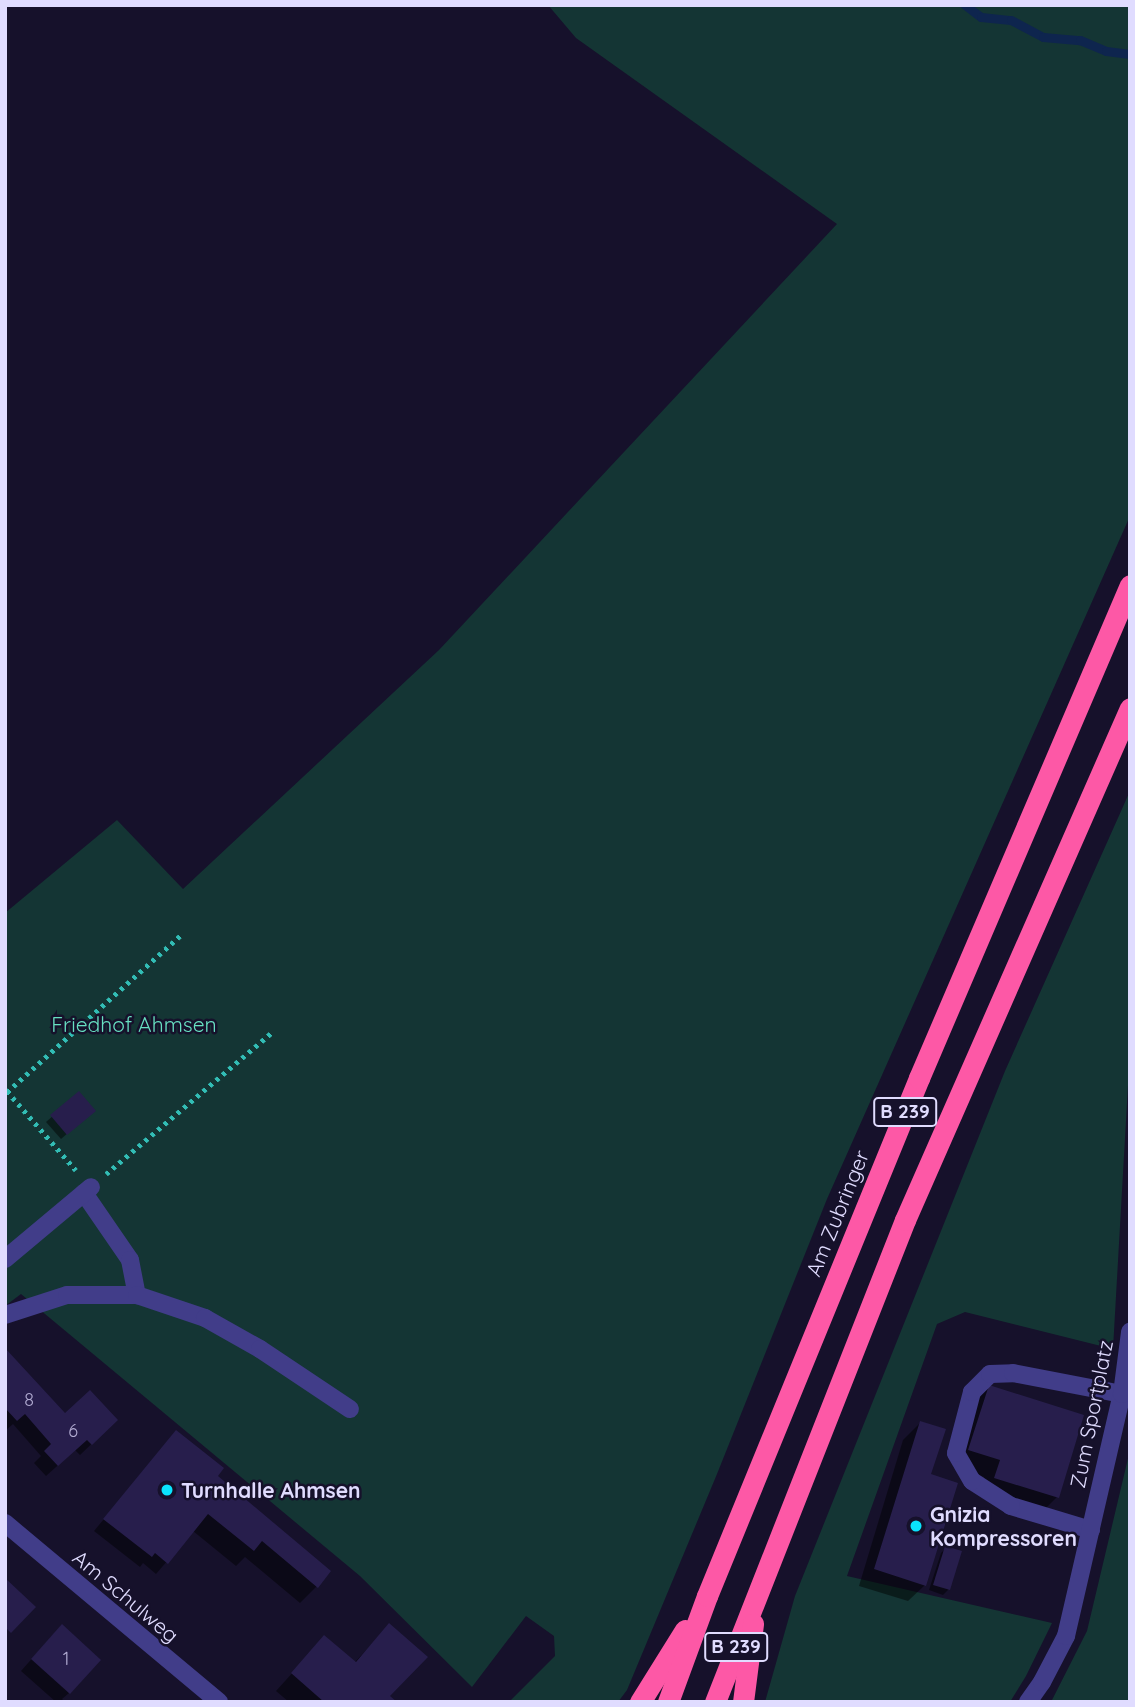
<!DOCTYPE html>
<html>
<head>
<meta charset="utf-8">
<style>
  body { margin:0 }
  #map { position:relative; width:1135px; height:1707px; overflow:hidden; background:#16112b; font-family:Quicksand,sans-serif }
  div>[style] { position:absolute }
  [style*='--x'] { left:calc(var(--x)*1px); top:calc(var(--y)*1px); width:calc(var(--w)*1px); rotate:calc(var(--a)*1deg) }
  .green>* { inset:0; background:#143534 }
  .shadow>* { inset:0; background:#0007 }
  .stream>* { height:9px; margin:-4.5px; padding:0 4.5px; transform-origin:4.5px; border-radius:4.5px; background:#0e254e }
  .building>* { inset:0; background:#271e4c }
  .path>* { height:4.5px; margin-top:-2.25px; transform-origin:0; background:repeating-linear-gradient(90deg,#32bdb5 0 3.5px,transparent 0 8.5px) }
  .minor>* { height:18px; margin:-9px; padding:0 9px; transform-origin:9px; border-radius:9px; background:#413d89 }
  .highway>* { height:21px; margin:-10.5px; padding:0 10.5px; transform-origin:10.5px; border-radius:10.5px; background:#fd58a6 }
  .dots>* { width:19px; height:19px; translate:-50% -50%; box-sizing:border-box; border:4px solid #16112b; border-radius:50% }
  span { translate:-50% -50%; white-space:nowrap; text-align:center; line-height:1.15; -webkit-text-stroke:5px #16112b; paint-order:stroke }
  .number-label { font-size:18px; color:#b2acd2 }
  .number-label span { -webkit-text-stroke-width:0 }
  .shield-label span { padding:2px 5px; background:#16112b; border:2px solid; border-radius:5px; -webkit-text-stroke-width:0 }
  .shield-label { font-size:19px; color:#e0dcff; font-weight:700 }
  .park-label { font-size:21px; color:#67e0c2 }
  .street-label { font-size:21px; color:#e0dcff }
  .poi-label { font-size:21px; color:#e0dcff; font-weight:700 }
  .left { translate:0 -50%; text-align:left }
  .frame { position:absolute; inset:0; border:7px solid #e0dcff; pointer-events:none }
</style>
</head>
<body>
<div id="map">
  <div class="green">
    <i style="clip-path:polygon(548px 5px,1130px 5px,1130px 516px,827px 1199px,717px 1474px,627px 1690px,618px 1702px,509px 1702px,555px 1656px,554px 1636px,526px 1616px,472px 1687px,360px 1576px,21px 1294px,5px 1306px,5px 913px,117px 820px,183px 889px,439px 650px,837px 224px,576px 38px)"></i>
    <i style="clip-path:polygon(1130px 791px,1130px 1050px,1113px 1349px,965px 1312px,937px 1324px,847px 1576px,1052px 1623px,1026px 1676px,1010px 1702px,765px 1702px,795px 1596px,1005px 1071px)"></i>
    <i style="clip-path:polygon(1130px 1450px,1130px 1702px,1051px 1702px,1087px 1631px)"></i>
  </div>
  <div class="shadow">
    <i style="clip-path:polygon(79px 1093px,88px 1116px,61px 1139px,46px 1122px)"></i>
    <i style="clip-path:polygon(5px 1351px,65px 1416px,105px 1431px,80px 1455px,75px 1450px,46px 1476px,34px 1463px,41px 1456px,13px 1424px,5px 1431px)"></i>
    <i style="clip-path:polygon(989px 1387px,1057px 1497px,1040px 1514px,979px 1494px,984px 1477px,953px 1467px,972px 1404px)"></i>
    <i style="clip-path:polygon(920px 1423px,929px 1475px,925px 1585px,908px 1601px,859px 1586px,903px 1440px)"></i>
    <i style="clip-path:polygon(176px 1432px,210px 1482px,317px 1586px,300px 1603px,245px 1557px,236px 1566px,193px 1531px,156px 1574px,143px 1563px,140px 1567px,94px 1531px)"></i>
    <i style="clip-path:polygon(946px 1548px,960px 1552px,948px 1590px,943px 1595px,929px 1590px,941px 1553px)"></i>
    <i style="clip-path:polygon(389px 1626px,388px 1696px,392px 1702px,289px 1702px,276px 1691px,324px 1638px,354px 1663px)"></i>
    <i style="clip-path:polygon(51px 1637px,69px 1693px,62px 1699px,65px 1702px,56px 1702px,21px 1671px)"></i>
  </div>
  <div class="stream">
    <i style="--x:965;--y:5;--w:20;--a:37"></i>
    <i style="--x:981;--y:17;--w:30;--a:6"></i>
    <i style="--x:1011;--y:20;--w:36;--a:28"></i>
    <i style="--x:1043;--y:37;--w:37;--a:5"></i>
    <i style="--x:1080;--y:40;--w:28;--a:23"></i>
    <i style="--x:1106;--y:51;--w:24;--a:7"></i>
  </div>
  <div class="building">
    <i style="clip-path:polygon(79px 1091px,96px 1111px,67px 1135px,50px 1115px)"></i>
    <i style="clip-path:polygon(5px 1348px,65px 1413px,90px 1390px,118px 1420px,92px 1445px,87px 1440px,58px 1466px,44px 1451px,51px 1444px,25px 1414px,17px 1421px,5px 1408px)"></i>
    <i style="clip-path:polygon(989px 1385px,1084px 1415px,1059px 1498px,994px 1478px,1000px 1460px,968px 1450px)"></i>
    <i style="clip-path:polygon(920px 1421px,946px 1429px,931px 1474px,958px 1483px,926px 1586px,874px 1569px)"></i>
    <i style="clip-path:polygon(176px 1430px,224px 1468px,218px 1476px,331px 1571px,318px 1588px,262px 1541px,254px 1551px,208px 1514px,168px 1564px,155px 1553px,152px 1557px,103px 1519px)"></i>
    <i style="clip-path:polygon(945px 1546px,962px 1551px,950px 1590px,933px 1585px)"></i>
    <i style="clip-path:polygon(5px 1578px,36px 1607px,11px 1633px,5px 1627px)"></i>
    <i style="clip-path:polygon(389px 1623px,428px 1657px,390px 1696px,397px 1702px,324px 1702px,291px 1673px,324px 1635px,356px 1662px)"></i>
    <i style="clip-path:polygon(62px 1624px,101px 1660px,70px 1694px,31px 1659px)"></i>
  </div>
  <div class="path">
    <i style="--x:7;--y:1091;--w:105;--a:48.9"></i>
    <i style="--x:7;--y:1092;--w:234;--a:-42.1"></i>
    <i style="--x:106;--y:1174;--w:217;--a:-40.5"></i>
  </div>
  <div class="minor">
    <i style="--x:84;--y:1193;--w:81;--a:55.5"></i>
    <i style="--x:130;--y:1260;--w:36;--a:79"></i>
    <i style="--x:5;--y:1259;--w:112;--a:-39.9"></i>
    <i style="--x:5;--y:1315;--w:65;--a:-17.9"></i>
    <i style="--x:67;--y:1295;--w:70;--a:0"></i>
    <i style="--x:137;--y:1295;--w:72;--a:18.7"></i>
    <i style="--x:205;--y:1318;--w:63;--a:29.4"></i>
    <i style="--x:260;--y:1349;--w:108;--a:33.7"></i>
    <i style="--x:5;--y:1523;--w:279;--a:39.9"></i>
    <i style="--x:1091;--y:1530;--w:84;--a:-163.3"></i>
    <i style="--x:1011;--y:1506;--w:46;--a:-147.3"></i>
    <i style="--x:972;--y:1481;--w:32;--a:-120"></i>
    <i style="--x:956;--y:1453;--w:63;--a:-75.3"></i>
    <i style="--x:972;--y:1392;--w:25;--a:-45"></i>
    <i style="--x:990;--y:1374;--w:23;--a:-2"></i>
    <i style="--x:1013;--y:1373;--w:111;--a:10.9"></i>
    <i style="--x:1028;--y:1702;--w:24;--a:-55"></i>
    <i style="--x:1042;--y:1682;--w:52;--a:-62.4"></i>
    <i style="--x:1066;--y:1636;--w:248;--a:-77"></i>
    <i style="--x:1122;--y:1394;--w:63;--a:-82.6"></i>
  </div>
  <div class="highway">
    <i style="--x:640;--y:1702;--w:85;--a:-58"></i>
    <i style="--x:668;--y:1702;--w:113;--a:-69.8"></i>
    <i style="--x:707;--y:1596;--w:560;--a:-67.74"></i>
    <i style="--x:919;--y:1078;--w:536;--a:-66.83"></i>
    <i style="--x:715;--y:1702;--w:518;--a:-68.49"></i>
    <i style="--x:905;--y:1220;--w:559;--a:-66.28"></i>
    <i style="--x:743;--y:1702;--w:79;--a:-82.7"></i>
  </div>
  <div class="dots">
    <i style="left:167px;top:1490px;background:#0ae3fd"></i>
    <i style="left:916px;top:1526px;background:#0ae3fd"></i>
  </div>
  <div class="number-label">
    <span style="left:29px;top:1400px">8</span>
    <span style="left:73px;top:1431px">6</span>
    <span style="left:66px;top:1659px">1</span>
  </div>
  <div class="shield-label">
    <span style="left:905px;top:1112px">B 239</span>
    <span style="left:736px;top:1647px">B 239</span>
  </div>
  <div class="park-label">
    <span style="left:134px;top:1024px">Friedhof Ahmsen</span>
  </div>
  <div class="street-label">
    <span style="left:837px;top:1213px;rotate:-68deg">Am Zubringer</span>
    <span style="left:1091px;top:1414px;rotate:-79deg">Zum Sportplatz</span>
    <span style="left:126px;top:1596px;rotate:40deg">Am Schulweg</span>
  </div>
  <div class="poi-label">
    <span class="left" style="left:181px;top:1490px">Turnhalle Ahmsen</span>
    <span class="left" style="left:930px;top:1526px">Gnizia<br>Kompressoren</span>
  </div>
  <div class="frame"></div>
</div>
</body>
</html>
